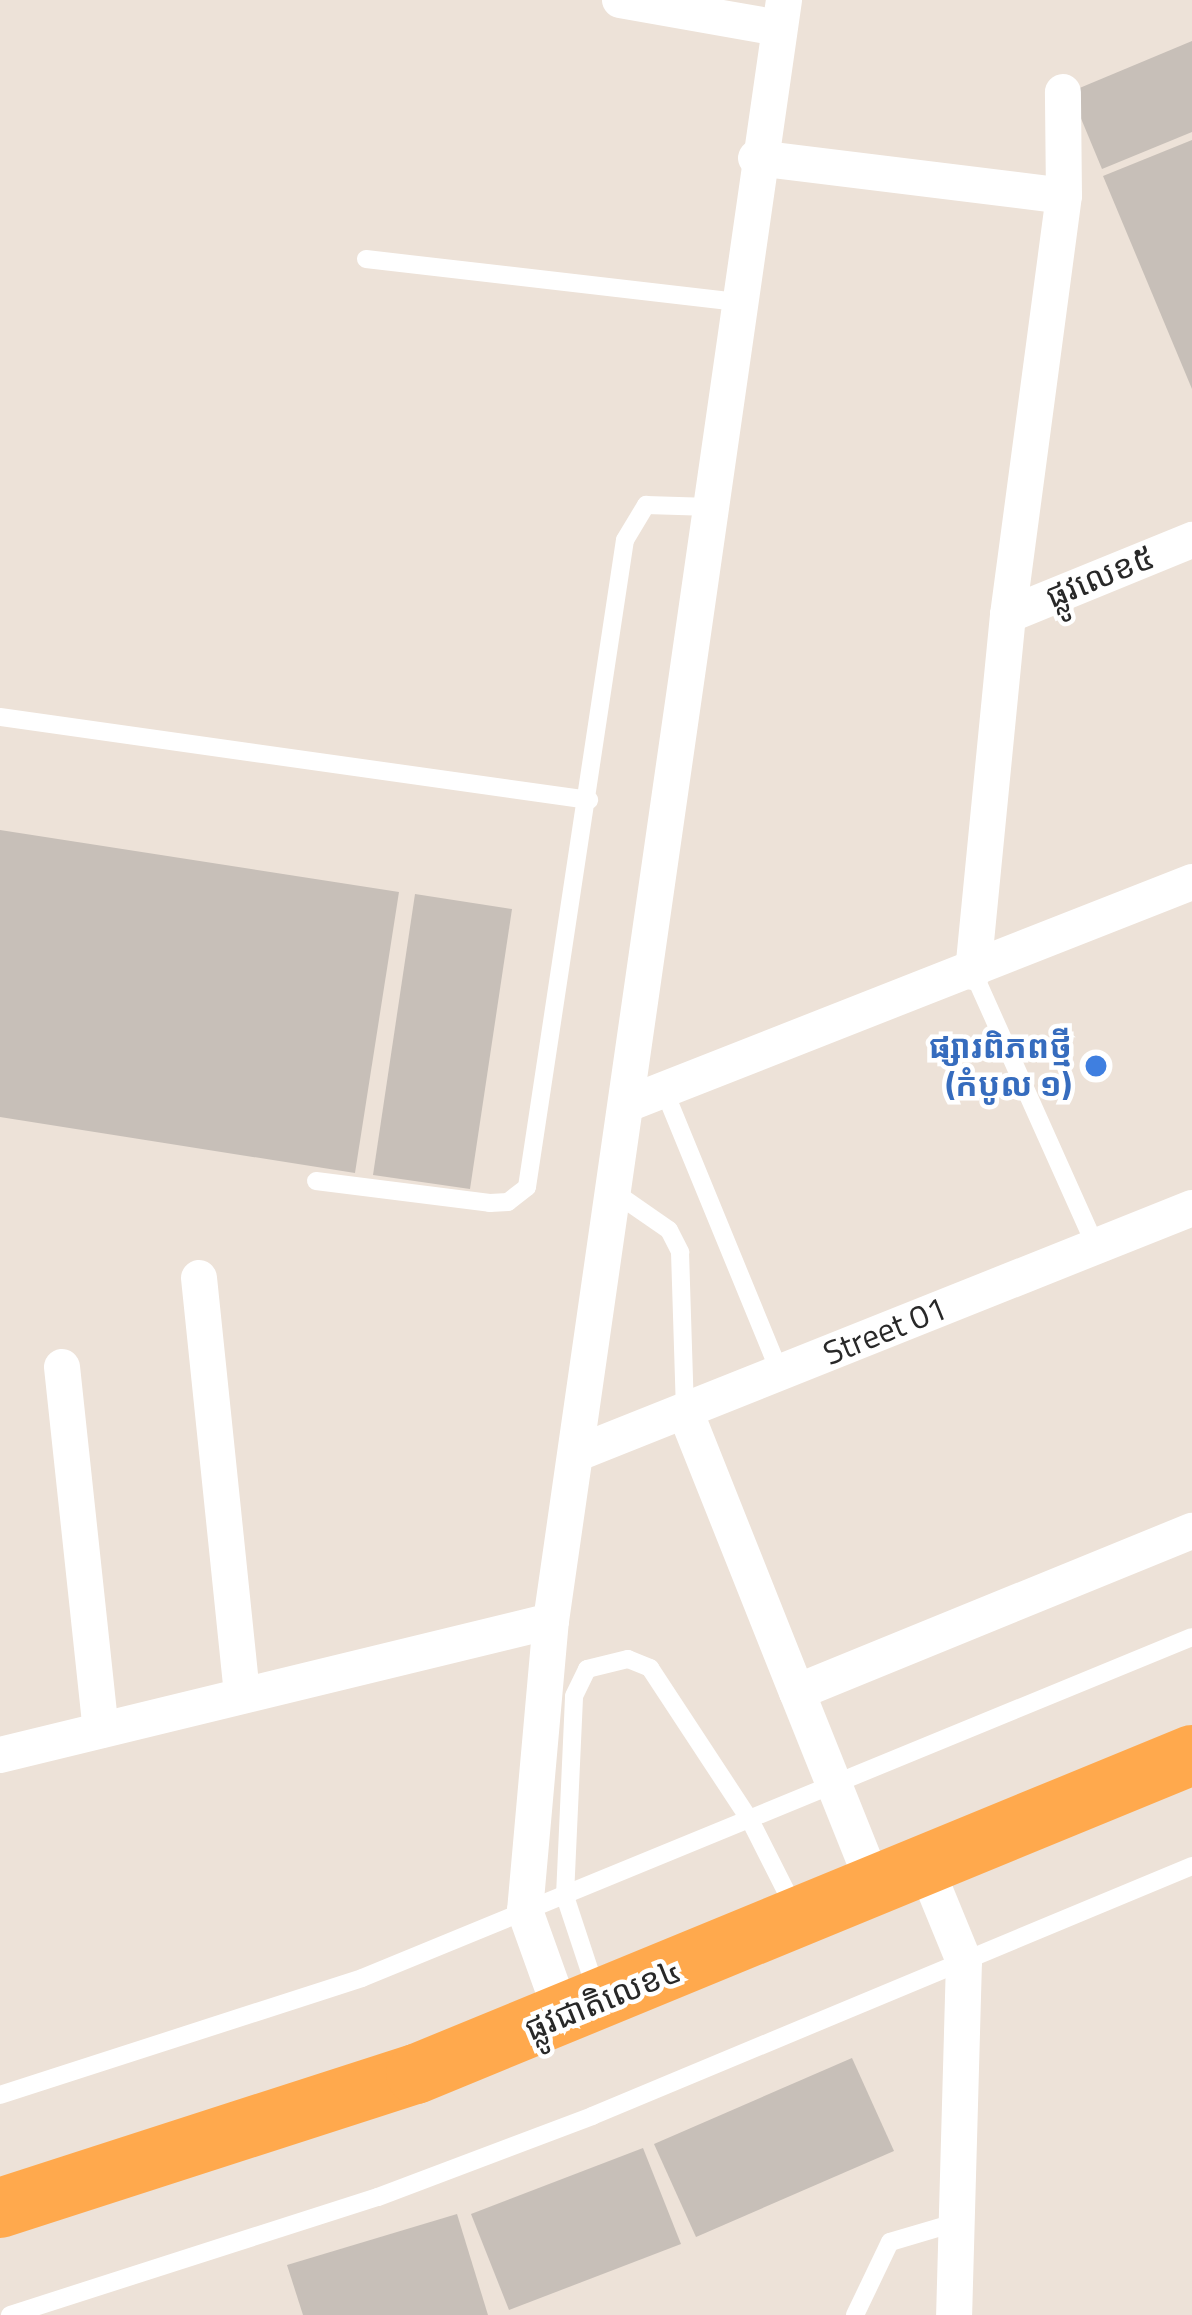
<!DOCTYPE html>
<html>
<head>
<meta charset="utf-8">
<style>
  body { margin:0 }
  #map { position:relative; width:1192px; height:2315px; overflow:hidden; background:#ede2d8; font-family:"Titillium Web","Noto Sans Khmer",sans-serif }
  div>[style] { position:absolute }
  [style*='--x'] { left:calc(var(--x)*1px); top:calc(var(--y)*1px); width:calc(var(--w)*1px); rotate:calc(var(--a)*1deg) }
  .building>* { inset:0; background:#c7bfb8 }
  .service>* { height:18px; margin:-9px; padding:0 9px; transform-origin:9px; border-radius:9px; background:#fff }
  .minor>* { height:36px; margin:-18px; padding:0 18px; transform-origin:18px; border-radius:18px; background:#fff }
  .trunk>* { height:60px; margin:-30px; padding:0 30px; transform-origin:30px; border-radius:30px; background:#ffa94d }
  .dots>* { width:33px; height:33px; translate:-50% -50%; box-sizing:border-box; border:6px solid #fff; border-radius:50% }
  span { translate:-50% -50%; white-space:nowrap; text-align:center; line-height:1.15; -webkit-text-stroke:9px #fff; paint-order:stroke }
  .street-label { font-size:33px; color:#282828 }
  .shop-label { font-size:33px; color:#366cbe; font-weight:700 }
  .right { translate:-100% -50%; text-align:right }
</style>
</head>
<body>
<div id="map">
  <div class="building">
    <i style="clip-path:polygon(1192px 41px,1192px 132px,1102px 169px,1070px 92px)"></i>
    <i style="clip-path:polygon(1192px 140px,1192px 389px,1103px 176px)"></i>
    <i style="clip-path:polygon(0 830px,399px 892px,355px 1173px,0 1117px)"></i>
    <i style="clip-path:polygon(415px 894px,512px 909px,470px 1189px,373px 1175px)"></i>
    <i style="clip-path:polygon(852px 2058px,894px 2151px,696px 2237px,654px 2144px)"></i>
    <i style="clip-path:polygon(643px 2148px,681px 2244px,509px 2310px,471px 2214px)"></i>
    <i style="clip-path:polygon(457px 2214px,488px 2315px,303px 2315px,287px 2265px)"></i>
  </div>
  <div class="service">
    <i style="--x:366;--y:259;--w:374;--a:6.6"></i>
    <i style="--x:0;--y:717;--w:595;--a:8.02"></i>
    <i style="--x:973;--y:972;--w:301;--a:65.9"></i>
    <i style="--x:664;--y:1090;--w:306;--a:67.7"></i>
    <i style="--x:316;--y:1181;--w:175;--a:7.2"></i>
    <i style="--x:490;--y:1203;--w:18;--a:-3"></i>
    <i style="--x:508;--y:1202;--w:24;--a:-38"></i>
    <i style="--x:527;--y:1187;--w:654;--a:-81.39"></i>
    <i style="--x:625;--y:540;--w:41;--a:-59"></i>
    <i style="--x:646;--y:505;--w:65;--a:1.8"></i>
    <i style="--x:617;--y:1194;--w:63;--a:34.7"></i>
    <i style="--x:669;--y:1230;--w:25;--a:63"></i>
    <i style="--x:680;--y:1252;--w:158;--a:88.2"></i>
    <i style="--x:597;--y:1993;--w:102;--a:-108.3"></i>
    <i style="--x:565;--y:1896;--w:200;--a:-87.4"></i>
    <i style="--x:574;--y:1696;--w:30;--a:-64"></i>
    <i style="--x:587;--y:1669;--w:42;--a:-13.7"></i>
    <i style="--x:628;--y:1659;--w:24;--a:22"></i>
    <i style="--x:650;--y:1668;--w:182;--a:56.7"></i>
    <i style="--x:750;--y:1820;--w:100;--a:63.2"></i>
    <i style="--x:0;--y:2095;--w:380;--a:-17.9"></i>
    <i style="--x:362;--y:1978;--w:897;--a:-22.33"></i>
    <i style="--x:10;--y:2315;--w:386;--a:-17.8"></i>
    <i style="--x:378;--y:2197;--w:229;--a:-20.7"></i>
    <i style="--x:592;--y:2116;--w:650;--a:-22.62"></i>
    <i style="--x:855;--y:2315;--w:81;--a:-64.4"></i>
    <i style="--x:890;--y:2242;--w:71;--a:-16.4"></i>
  </div>
  <div class="minor">
    <i style="--x:620;--y:0;--w:161;--a:10"></i>
    <i style="--x:756;--y:158;--w:310;--a:7"></i>
    <i style="--x:1008;--y:615;--w:199;--a:-22.2"></i>
    <i style="--x:973;--y:972;--w:359;--a:-84.4"></i>
    <i style="--x:1008;--y:615;--w:423;--a:-82.4"></i>
    <i style="--x:1064;--y:196;--w:104;--a:-90.6"></i>
    <i style="--x:630;--y:1103;--w:604;--a:-21.47"></i>
    <i style="--x:199;--y:1278;--w:419;--a:84.1"></i>
    <i style="--x:62;--y:1367;--w:365;--a:83.9"></i>
    <i style="--x:685;--y:1411;--w:302;--a:68.3"></i>
    <i style="--x:797;--y:1692;--w:427;--a:-22.2"></i>
    <i style="--x:578;--y:1453;--w:661;--a:-21.75"></i>
    <i style="--x:797;--y:1692;--w:210;--a:68.2"></i>
    <i style="--x:0;--y:1755;--w:567;--a:-13.67"></i>
    <i style="--x:925;--y:1866;--w:103;--a:67.7"></i>
    <i style="--x:964;--y:1961;--w:354;--a:91.6"></i>
    <i style="--x:563;--y:2017;--w:113;--a:-109.7"></i>
    <i style="--x:525;--y:1911;--w:291;--a:-84.9"></i>
    <i style="--x:551;--y:1621;--w:1638;--a:-81.82"></i>
  </div>
  <div class="trunk">
    <i style="--x:0;--y:2208;--w:437;--a:-17.9"></i>
    <i style="--x:416;--y:2074;--w:839;--a:-22.35"></i>
  </div>
  <div class="dots">
    <i style="left:1096px;top:1066px;background:#3f7fe0"></i>
  </div>
  <div class="street-label">
    <span style="left:1100px;top:577px;rotate:-22deg">ផ្លូវលេខ៥</span>
    <span style="left:885px;top:1331px;rotate:-22deg">Street 01</span>
    <span style="left:603px;top:2000px;rotate:-22deg">ផ្លូវជាតិលេខ៤</span>
  </div>
  <div class="shop-label">
    <span class="right" style="left:1072px;top:1066px">ផ្សារពិភពថ្មី<br>(កំបូល ១)</span>
  </div>
</div>
</body>
</html>
